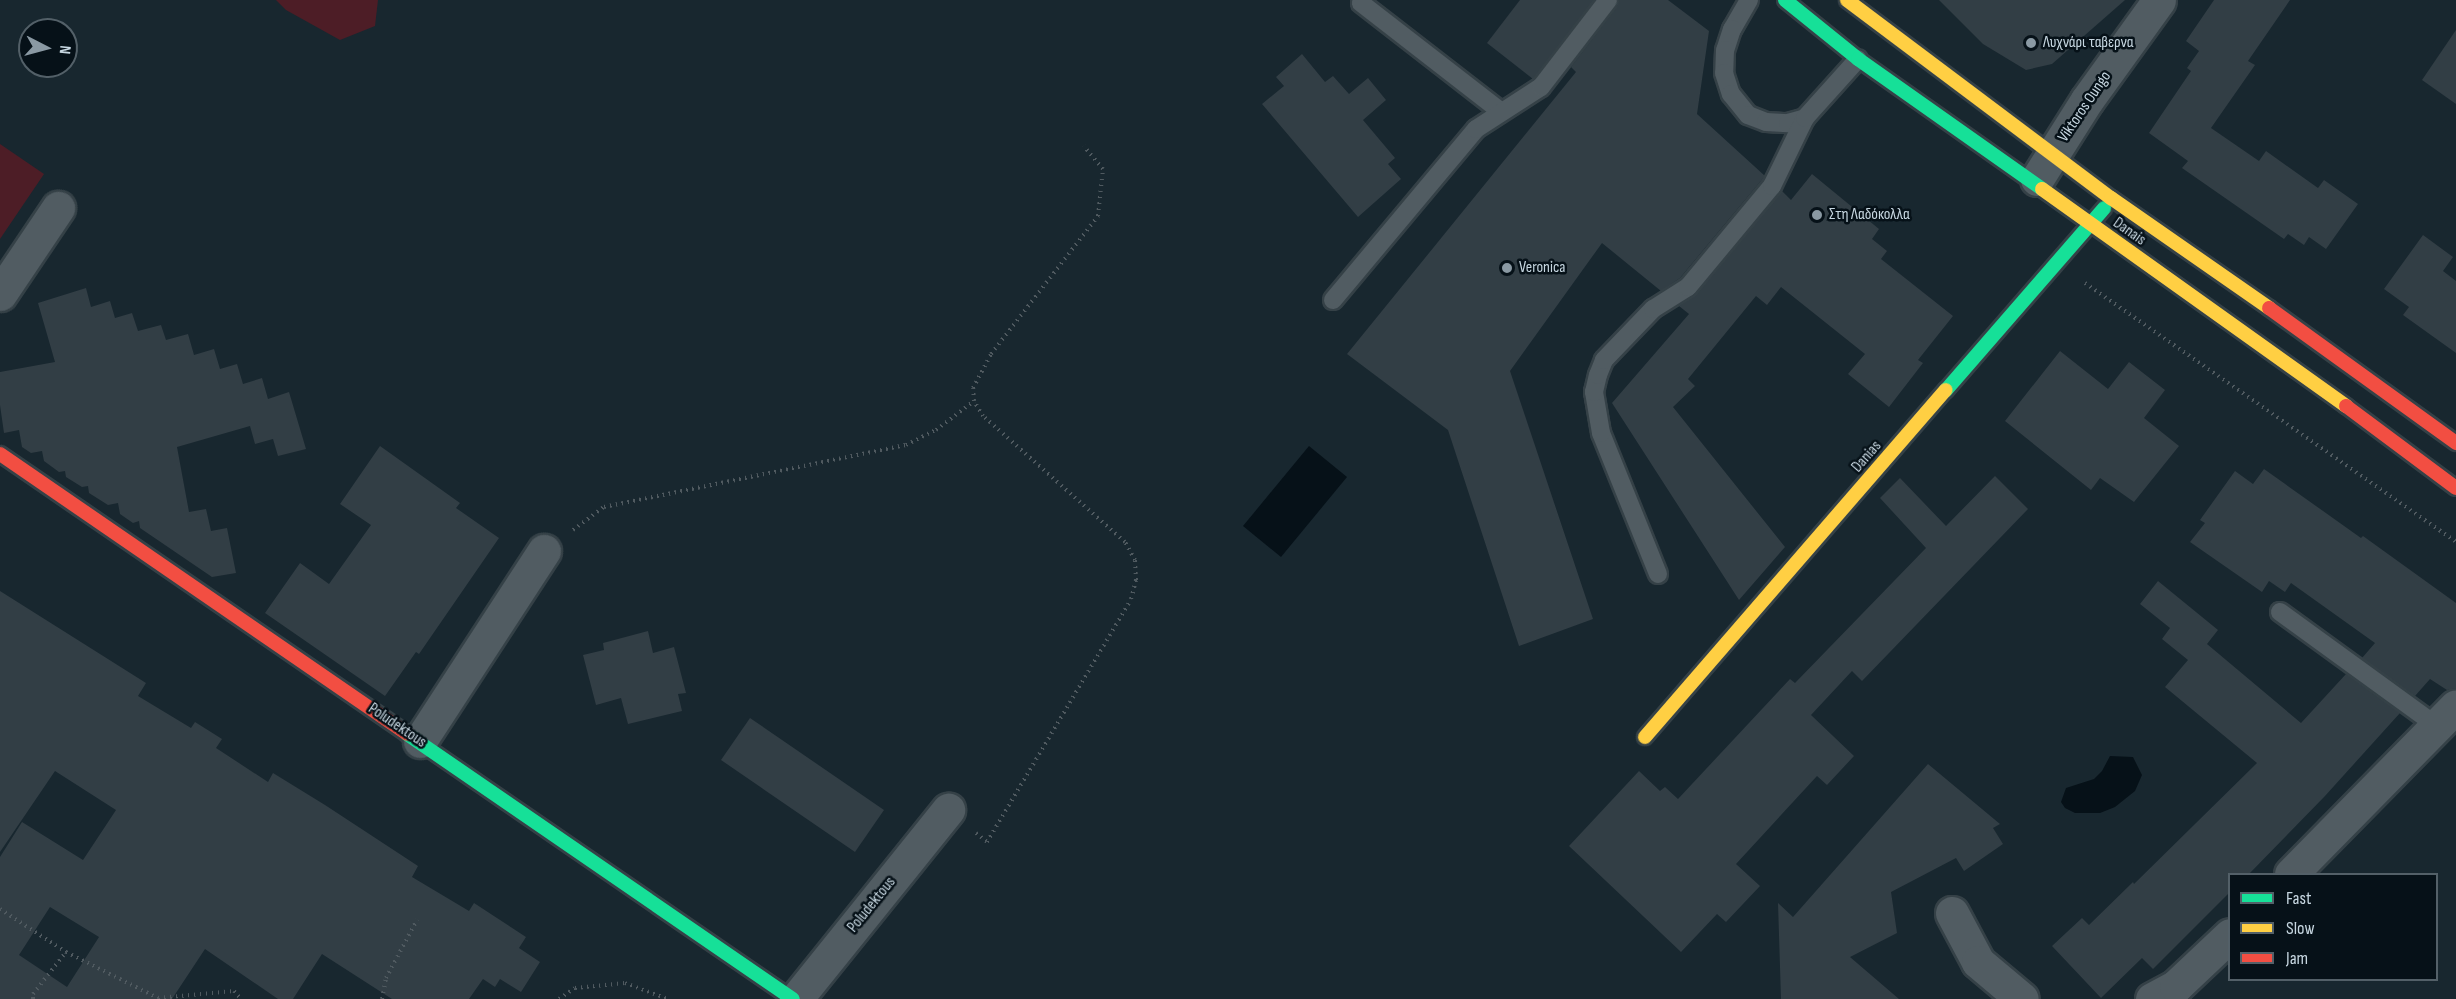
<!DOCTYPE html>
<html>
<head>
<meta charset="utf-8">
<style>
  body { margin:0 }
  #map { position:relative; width:2456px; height:999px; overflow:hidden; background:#18272f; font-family:"Sofia Sans Condensed",sans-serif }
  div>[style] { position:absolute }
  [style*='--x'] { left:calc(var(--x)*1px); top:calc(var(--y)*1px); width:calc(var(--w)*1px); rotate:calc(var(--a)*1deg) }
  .green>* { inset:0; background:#4d1d26 }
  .water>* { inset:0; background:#061118 }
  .building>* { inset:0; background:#323e45 }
  .path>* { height:4px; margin-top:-2px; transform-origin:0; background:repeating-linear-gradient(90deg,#505a60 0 1.5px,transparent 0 6px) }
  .roads { filter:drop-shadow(2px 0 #354147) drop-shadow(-2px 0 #354147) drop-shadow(0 2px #354147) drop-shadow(0 -2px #354147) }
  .lane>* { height:18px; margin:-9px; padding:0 9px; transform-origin:9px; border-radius:9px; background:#515c62 }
  .street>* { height:33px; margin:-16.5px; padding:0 16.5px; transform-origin:16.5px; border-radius:16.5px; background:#515c62 }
  .fast>* { height:14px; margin:-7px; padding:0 7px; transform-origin:7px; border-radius:7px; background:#16e098 }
  .slow>* { height:14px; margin:-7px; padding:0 7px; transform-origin:7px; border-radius:7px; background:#ffcf43 }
  .jam>* { height:14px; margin:-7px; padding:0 7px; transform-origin:7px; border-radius:7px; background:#f24e42 }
  .dots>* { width:16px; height:16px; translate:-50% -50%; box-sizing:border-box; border:3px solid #061118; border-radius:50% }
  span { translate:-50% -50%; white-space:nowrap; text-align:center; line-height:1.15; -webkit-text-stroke:5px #061118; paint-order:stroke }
  .poi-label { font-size:16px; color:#c7d7e1 }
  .left { translate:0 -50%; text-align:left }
  .street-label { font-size:16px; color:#c7d7e1 }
  .legend { position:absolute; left:2228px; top:873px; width:210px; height:108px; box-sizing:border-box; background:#061118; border:2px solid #536068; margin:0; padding:8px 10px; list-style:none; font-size:18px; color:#c7d7e1 }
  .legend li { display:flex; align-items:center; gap:12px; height:30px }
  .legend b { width:30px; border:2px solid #536068 }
  .north { position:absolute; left:18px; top:18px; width:60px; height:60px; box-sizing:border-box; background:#061118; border:2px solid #536068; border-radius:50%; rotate:96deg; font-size:16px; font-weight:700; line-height:24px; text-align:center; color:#c7d7e1 }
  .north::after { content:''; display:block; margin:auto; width:21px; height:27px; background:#8a99a3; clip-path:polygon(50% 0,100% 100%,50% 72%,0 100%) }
</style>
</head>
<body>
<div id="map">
  <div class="green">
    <i style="clip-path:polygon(276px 0,378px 0,375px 26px,340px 40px,286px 10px)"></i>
    <i style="clip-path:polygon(0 144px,44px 174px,0 239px)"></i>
  </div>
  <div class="water">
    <i style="clip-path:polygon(1309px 446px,1347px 477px,1281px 557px,1243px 526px)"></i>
    <i style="clip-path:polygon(2110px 756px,2133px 757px,2142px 775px,2135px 791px,2115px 807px,2100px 813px,2075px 813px,2065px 808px,2061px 802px,2066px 788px,2094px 779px,2102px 771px)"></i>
  </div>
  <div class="building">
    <i style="clip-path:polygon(1520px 0,1594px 0,1533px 79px,1487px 43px)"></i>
    <i style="clip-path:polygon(1619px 0,1668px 0,1709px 31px,1697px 114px,1765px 176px,1680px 278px,1661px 291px,1602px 243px,1510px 371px,1593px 619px,1519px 646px,1448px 430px,1347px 354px,1576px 72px,1571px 67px,1617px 7px)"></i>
    <i style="clip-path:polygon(1939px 0,2125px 0,2052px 64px,2026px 70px,1983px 44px)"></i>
    <i style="clip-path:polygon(2214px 0,2290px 0,2248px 61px,2255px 65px,2211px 128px,2259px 161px,2266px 151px,2318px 188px,2324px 180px,2358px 204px,2326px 249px,2309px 237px,2304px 245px,2288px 234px,2284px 239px,2182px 168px,2188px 161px,2149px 133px,2191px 71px,2187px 68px,2199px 51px,2186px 41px)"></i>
    <i style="clip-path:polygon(2456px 30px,2456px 104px,2422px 80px)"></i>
    <i style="clip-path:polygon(1302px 54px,1325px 82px,1333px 76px,1349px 94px,1368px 78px,1386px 100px,1363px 120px,1395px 158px,1388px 164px,1401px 179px,1358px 217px,1262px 104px,1284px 86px,1276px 77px)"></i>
    <i style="clip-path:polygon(1812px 174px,1879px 229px,1872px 239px,1887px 251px,1881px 259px,1953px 316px,1918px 360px,1923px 363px,1889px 407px,1848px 374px,1865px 354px,1781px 287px,1767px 305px,1756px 296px,1688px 379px,1695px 386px,1673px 407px,1785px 547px,1739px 600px,1612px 403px,1689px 314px,1679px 306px,1697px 294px,1782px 191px,1791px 200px)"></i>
    <i style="clip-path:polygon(2423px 235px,2453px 257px,2443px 271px,2456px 281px,2456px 353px,2403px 315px,2409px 307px,2384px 289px)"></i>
    <i style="clip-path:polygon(86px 288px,91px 307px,110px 301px,115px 318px,132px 313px,138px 331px,161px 325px,166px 340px,188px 334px,194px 355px,214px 349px,220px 369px,237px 364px,243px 384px,262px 378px,268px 399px,289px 392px,306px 449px,278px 456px,273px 439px,255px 444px,250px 426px,177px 447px,189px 512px,206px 509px,211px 531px,227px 528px,236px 573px,212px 577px,140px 528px,139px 521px,133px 523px,120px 514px,118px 503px,108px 505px,89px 493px,88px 486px,82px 487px,66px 477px,65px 471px,59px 472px,44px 461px,42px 451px,31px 453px,22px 447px,19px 430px,4px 433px,0 405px,0 372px,55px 362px,38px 303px)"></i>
    <i style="clip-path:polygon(2060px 351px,2108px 389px,2129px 362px,2165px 390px,2144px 418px,2179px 446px,2134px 502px,2100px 478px,2091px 490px,2005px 421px)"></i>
    <i style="clip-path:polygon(380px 446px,460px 503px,456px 508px,499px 538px,419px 654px,416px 652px,385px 696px,265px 613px,300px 563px,329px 584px,371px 525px,340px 504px)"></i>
    <i style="clip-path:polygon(2264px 469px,2361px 538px,2363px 536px,2456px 603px,2456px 688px,2447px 690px,2430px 679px,2415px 696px,2362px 658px,2375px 643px,2291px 583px,2285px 592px,2269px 581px,2262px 592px,2190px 542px,2205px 523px,2200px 520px,2235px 471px,2253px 484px)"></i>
    <i style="clip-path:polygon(1995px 476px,2028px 509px,1862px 681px,1852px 671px,1811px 715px,1854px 756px,1827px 785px,1817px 776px,1736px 864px,1760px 886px,1726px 922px,1717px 914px,1681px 952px,1569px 846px,1639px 771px,1660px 791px,1665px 787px,1678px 799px,1790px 679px,1795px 683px,1926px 548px,1880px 498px,1900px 478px,1946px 526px)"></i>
    <i style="clip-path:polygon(2158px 581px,2218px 630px,2207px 644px,2301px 723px,2346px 674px,2400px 713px,2325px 796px,2249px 874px,2229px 874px,2229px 893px,2153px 969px,2142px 958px,2101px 998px,2052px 946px,2082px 918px,2089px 925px,2133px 882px,2134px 884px,2257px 763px,2165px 687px,2188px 660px,2162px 639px,2170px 628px,2140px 604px)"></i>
    <i style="clip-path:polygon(evenodd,0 591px,146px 683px,138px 696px,191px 728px,195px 722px,222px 739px,216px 748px,268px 782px,273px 773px,325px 805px,418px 866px,412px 877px,469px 911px,474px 903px,526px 937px,519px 948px,540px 962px,521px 992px,500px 979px,495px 987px,483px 979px,469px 999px,392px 999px,322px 954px,293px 999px,278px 999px,205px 949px,172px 999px,0 999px,0 857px,22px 822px,83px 860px,116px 810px,55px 771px,0 852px,0 591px,50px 907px,99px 937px,67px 987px,19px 955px,50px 907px)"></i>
    <i style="clip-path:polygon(648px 631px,653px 653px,674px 647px,686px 693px,678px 694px,682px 711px,628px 724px,621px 698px,596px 705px,583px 655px,604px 650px,603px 643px)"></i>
    <i style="clip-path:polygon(750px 718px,884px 810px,855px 852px,721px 760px)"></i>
    <i style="clip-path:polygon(1928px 764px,2000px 824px,1993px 828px,2003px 844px,1964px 871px,1956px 858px,1891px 892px,1897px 933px,1850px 957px,1899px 999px,1781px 999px,1778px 903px,1793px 917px)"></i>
  </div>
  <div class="path">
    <i style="--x:2085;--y:283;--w:452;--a:34.9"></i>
    <i style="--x:573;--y:530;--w:39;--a:-37"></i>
    <i style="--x:604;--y:507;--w:308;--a:-11.6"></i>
    <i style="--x:906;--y:445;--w:34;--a:-27"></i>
    <i style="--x:936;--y:430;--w:48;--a:-37.3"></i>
    <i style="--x:976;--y:833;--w:14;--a:39"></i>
    <i style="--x:987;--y:842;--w:282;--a:-59.3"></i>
    <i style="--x:1131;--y:599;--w:20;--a:-75"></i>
    <i style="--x:1136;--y:580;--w:20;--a:-93"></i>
    <i style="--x:1135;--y:560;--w:21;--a:-119"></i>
    <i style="--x:1125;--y:542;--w:190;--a:-138.4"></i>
    <i style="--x:983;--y:416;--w:17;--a:-121"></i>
    <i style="--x:974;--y:401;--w:13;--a:-94"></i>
    <i style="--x:973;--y:388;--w:38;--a:-62"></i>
    <i style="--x:991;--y:354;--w:175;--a:-52.2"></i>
    <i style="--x:1098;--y:216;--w:47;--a:-83.9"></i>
    <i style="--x:1103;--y:169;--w:30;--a:-130"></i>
    <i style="--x:0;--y:909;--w:79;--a:33.1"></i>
    <i style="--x:66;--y:952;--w:103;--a:26.6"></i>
    <i style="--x:158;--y:998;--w:76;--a:-5.3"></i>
    <i style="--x:234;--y:991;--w:11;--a:49"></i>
    <i style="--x:33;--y:999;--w:5;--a:-90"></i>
    <i style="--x:33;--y:994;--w:53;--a:-51.8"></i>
    <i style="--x:382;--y:999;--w:21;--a:-79"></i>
    <i style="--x:386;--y:978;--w:66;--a:-61.9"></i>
    <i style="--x:559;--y:999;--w:19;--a:-35"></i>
    <i style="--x:575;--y:988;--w:50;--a:-5.7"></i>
    <i style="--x:625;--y:983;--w:46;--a:20.4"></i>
  </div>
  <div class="roads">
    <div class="lane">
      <i style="--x:1749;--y:0;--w:34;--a:120"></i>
      <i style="--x:1732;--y:29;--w:22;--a:108"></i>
      <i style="--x:1725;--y:50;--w:23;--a:92"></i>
      <i style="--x:1724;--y:73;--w:22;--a:72"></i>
      <i style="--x:1731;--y:94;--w:27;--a:51"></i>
      <i style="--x:1748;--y:115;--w:19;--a:21"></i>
      <i style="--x:1766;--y:122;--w:22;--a:3"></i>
      <i style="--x:1788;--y:123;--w:18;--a:-16"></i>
      <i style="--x:1361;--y:3;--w:176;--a:37.8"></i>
      <i style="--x:1333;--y:300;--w:223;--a:-50.1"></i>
      <i style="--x:1476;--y:129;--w:77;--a:-32.9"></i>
      <i style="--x:1541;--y:87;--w:110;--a:-52.4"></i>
      <i style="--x:1658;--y:574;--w:152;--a:-112"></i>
      <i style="--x:1601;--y:433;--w:42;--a:-99.7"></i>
      <i style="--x:1594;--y:392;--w:17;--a:-77"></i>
      <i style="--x:1598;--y:375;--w:16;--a:-68"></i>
      <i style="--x:1604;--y:360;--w:71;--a:-46.1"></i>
      <i style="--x:1653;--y:309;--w:41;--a:-32.2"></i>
      <i style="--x:1688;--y:287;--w:131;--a:-50.3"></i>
      <i style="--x:1772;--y:186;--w:76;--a:-64.1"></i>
      <i style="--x:1805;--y:118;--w:79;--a:-48.1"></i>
      <i style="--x:2280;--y:612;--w:194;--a:36"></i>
    </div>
    <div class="street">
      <i style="--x:2037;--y:179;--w:93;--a:-57.7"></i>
      <i style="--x:2087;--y:100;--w:123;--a:-54.2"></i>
      <i style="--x:0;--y:294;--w:104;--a:-56"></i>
      <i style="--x:420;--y:741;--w:227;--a:-56.9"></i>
      <i style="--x:2291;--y:874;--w:235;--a:-45.5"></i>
      <i style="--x:1952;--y:913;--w:55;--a:62"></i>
      <i style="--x:1978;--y:962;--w:57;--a:40.1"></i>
      <i style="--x:796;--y:999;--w:243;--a:-51.2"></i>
      <i style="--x:2152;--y:999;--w:27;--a:-28"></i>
      <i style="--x:2176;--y:986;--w:74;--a:-43.4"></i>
    </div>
    <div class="fast">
      <i style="--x:1785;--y:0;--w:94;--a:38.9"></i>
      <i style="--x:1858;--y:59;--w:225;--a:35.2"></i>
      <i style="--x:1946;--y:390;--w:241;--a:-49"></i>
      <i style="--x:407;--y:734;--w:468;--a:34.5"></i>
    </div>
    <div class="slow">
      <i style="--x:1847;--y:0;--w:330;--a:36.9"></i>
      <i style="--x:2111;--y:198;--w:193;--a:34.8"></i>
      <i style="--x:2042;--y:189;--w:374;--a:35.5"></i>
      <i style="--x:1645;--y:737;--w:459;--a:-49.1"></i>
    </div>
    <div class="jam">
      <i style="--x:2269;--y:308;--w:231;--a:35.8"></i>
      <i style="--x:2346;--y:406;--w:137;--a:36.7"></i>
      <i style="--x:0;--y:454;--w:494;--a:34.5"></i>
    </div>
  </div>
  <div class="dots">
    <i style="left:2031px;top:43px;background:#8a99a3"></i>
    <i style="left:1817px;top:215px;background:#8a99a3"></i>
    <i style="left:1507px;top:268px;background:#8a99a3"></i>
  </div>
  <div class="poi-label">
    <span class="left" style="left:2043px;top:43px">Λυχνάρι ταβερνα</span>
    <span class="left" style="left:1829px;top:215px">Στη Λαδόκολλα</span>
    <span class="left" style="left:1519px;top:268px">Veronica</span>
  </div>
  <div class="street-label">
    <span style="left:2085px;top:107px;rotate:-56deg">Viktoros Oungo</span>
    <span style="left:2129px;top:232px;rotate:35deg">Danais</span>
    <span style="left:1867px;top:457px;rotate:-49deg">Danias</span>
    <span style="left:397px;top:726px;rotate:34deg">Poludektous</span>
    <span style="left:872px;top:905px;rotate:-51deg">Poludektous</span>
  </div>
  <ul class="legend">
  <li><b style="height:8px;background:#16e098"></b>Fast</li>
  <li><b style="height:8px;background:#ffcf43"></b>Slow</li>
  <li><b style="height:8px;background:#f24e42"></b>Jam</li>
  </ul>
  <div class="north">N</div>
</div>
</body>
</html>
